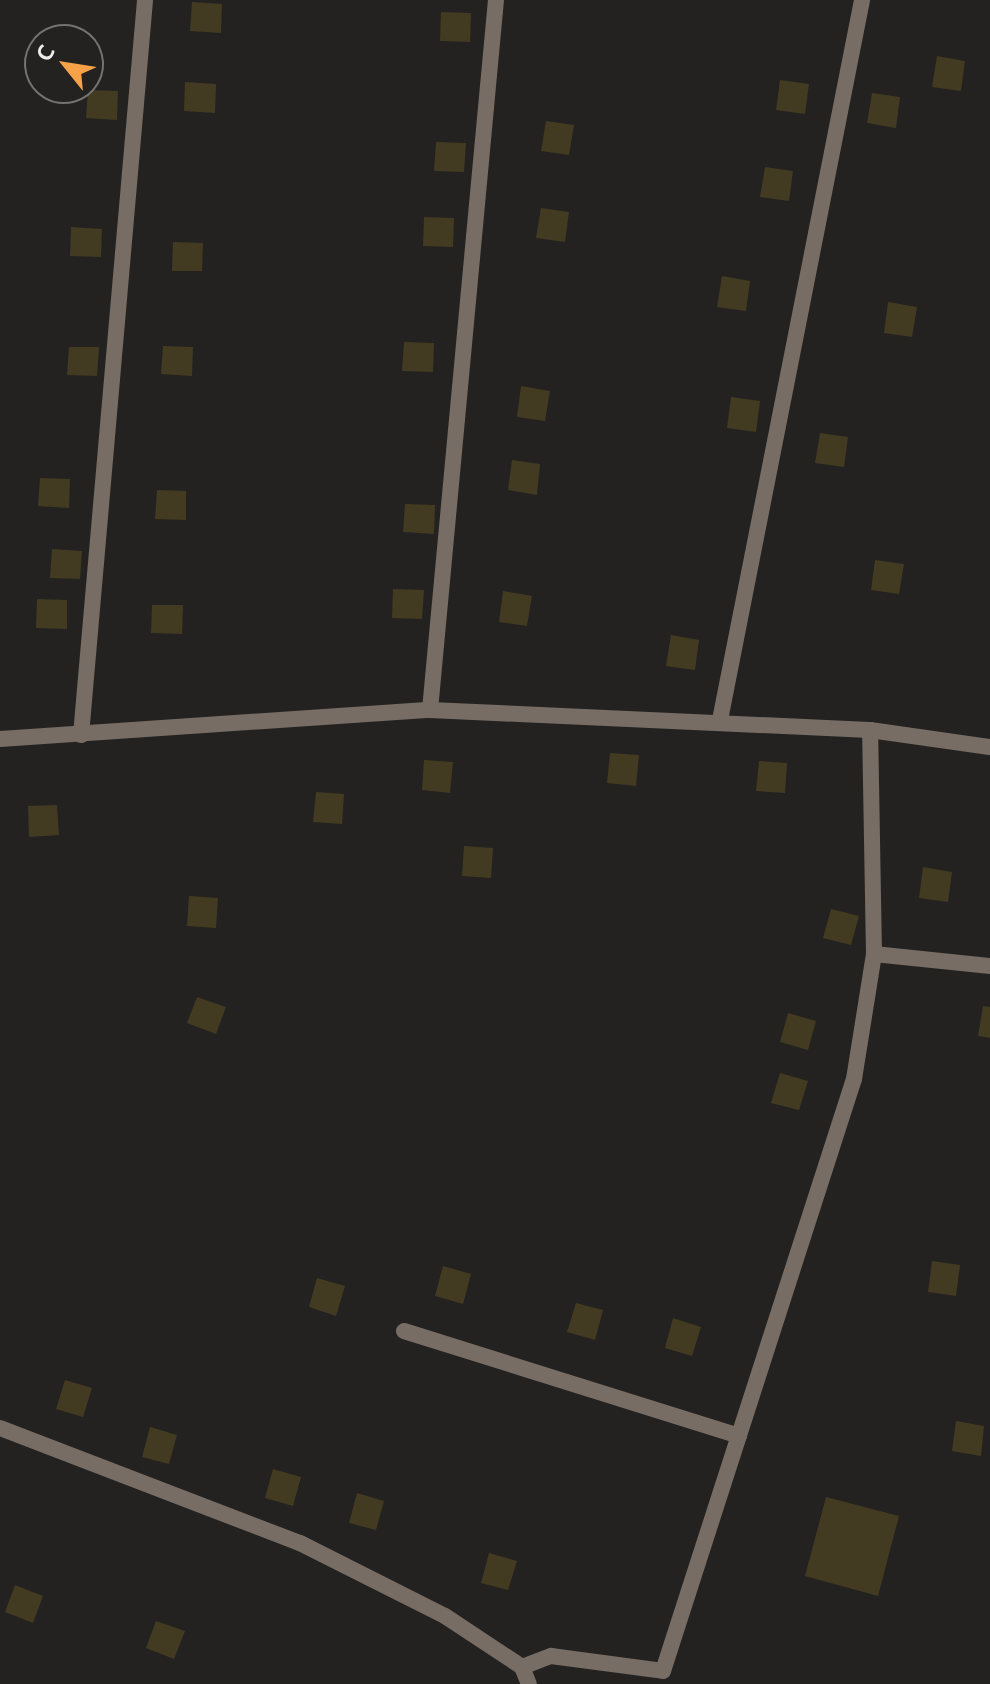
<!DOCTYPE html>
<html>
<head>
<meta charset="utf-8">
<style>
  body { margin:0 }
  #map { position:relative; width:990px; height:1684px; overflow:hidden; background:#232220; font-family:Ubuntu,sans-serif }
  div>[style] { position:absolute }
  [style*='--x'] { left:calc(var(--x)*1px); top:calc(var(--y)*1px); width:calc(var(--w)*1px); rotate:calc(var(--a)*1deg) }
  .building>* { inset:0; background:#433a22 }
  .lane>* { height:16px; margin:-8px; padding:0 8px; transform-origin:8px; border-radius:8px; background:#776d65 }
  .street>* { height:16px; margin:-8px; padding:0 8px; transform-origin:8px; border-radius:8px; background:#776d65 }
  span { translate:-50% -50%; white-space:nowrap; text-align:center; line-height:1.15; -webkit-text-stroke:8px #232220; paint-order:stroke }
  .north { position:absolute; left:24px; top:24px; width:80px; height:80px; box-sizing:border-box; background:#232220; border:2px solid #747371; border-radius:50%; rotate:300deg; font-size:22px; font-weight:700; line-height:32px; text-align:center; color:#ededeb }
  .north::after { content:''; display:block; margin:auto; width:28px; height:36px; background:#f7a149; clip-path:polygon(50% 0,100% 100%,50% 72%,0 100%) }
</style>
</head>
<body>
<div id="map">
  <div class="building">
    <i style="clip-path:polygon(192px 2px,222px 4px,221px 33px,190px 31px)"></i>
    <i style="clip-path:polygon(441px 12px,471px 13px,470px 42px,440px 41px)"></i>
    <i style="clip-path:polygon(937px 56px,965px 61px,961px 91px,932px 87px)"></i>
    <i style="clip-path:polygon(780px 80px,809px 84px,805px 114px,776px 110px)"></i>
    <i style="clip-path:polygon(185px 82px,216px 84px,215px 113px,184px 111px)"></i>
    <i style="clip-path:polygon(88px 90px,118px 91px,117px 120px,86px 118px)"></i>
    <i style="clip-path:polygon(872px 93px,900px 97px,896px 128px,867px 123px)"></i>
    <i style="clip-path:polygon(546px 121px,574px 125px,569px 155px,541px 151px)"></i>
    <i style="clip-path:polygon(436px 142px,466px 143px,464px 172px,434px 171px)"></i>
    <i style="clip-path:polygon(765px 167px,793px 171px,789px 201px,760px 197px)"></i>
    <i style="clip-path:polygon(541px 208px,569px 212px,565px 242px,536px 238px)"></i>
    <i style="clip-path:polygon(424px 217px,454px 218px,453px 247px,423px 246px)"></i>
    <i style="clip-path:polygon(71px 227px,102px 229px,101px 257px,70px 256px)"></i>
    <i style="clip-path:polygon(173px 242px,203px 243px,202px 271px,172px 271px)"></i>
    <i style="clip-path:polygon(722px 276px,750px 281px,746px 311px,717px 307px)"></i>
    <i style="clip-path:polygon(888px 302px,917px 307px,912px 337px,884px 333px)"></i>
    <i style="clip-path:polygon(404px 342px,434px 343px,433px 372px,402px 371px)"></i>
    <i style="clip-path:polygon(163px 346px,193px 347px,192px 376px,161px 374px)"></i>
    <i style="clip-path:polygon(69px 347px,99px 347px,97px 376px,67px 375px)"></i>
    <i style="clip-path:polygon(521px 386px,550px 391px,545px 421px,517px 417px)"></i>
    <i style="clip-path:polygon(731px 397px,760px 401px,756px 432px,727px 428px)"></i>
    <i style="clip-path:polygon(820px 433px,848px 437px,844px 467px,815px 463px)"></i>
    <i style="clip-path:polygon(512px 460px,540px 464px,537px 495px,508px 490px)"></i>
    <i style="clip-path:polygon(40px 478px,70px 479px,69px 508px,38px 506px)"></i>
    <i style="clip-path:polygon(157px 490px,186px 491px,186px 520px,155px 519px)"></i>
    <i style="clip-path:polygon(405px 504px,435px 505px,434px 534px,403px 532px)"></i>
    <i style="clip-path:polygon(52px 549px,82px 551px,80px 579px,50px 578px)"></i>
    <i style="clip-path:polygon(875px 560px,904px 564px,899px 594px,871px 590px)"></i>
    <i style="clip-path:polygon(393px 589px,424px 590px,422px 619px,392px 618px)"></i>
    <i style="clip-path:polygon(503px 591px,532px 596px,527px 626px,499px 622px)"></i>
    <i style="clip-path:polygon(37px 599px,67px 600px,67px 629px,36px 628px)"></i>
    <i style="clip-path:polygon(152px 605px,183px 605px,182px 634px,151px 633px)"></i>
    <i style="clip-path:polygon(671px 635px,699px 640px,695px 670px,666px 666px)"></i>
    <i style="clip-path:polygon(610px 753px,639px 755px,636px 786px,607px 783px)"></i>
    <i style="clip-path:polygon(424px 760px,453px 762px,450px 793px,422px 790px)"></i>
    <i style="clip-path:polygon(759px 761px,787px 763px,785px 793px,756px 791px)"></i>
    <i style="clip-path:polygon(316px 792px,344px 794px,342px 824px,313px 822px)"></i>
    <i style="clip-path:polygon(57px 805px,59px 835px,29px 837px,28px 806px)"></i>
    <i style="clip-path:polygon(464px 846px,493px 848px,491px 878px,462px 876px)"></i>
    <i style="clip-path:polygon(923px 867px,952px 872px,948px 902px,919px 898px)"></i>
    <i style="clip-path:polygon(189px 896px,218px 898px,216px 928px,187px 926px)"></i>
    <i style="clip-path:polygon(831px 909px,859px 916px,851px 945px,823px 938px)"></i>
    <i style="clip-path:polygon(197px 997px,226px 1007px,216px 1034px,187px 1023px)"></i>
    <i style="clip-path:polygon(983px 1006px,990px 1007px,990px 1038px,978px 1036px)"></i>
    <i style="clip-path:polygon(788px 1013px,816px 1021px,808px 1050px,780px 1042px)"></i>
    <i style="clip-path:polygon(780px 1073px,808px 1081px,799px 1110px,771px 1103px)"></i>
    <i style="clip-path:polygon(932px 1261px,960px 1265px,956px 1296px,928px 1292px)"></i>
    <i style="clip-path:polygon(443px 1266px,471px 1274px,463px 1304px,435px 1296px)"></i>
    <i style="clip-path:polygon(317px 1278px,345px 1286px,336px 1316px,309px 1307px)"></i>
    <i style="clip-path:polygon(576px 1303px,603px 1310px,595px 1340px,567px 1332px)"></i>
    <i style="clip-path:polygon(673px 1318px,701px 1327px,692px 1356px,665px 1348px)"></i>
    <i style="clip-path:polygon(65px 1380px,92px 1388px,83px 1417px,56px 1409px)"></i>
    <i style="clip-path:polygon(956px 1421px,984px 1426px,981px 1456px,952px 1451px)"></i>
    <i style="clip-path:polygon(150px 1427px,177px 1435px,169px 1464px,142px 1457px)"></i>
    <i style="clip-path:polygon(273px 1469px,301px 1477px,293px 1506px,265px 1498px)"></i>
    <i style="clip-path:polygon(357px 1493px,384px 1501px,376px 1530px,349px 1523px)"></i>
    <i style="clip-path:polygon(826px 1497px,899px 1516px,878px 1596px,805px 1576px)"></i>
    <i style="clip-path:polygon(489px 1553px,517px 1561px,508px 1590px,481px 1583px)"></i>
    <i style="clip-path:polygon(15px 1585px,43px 1596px,33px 1623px,5px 1612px)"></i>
    <i style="clip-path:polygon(156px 1621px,185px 1631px,174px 1659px,146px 1648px)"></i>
  </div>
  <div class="lane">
    <i style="--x:430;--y:710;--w:713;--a:-84.69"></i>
    <i style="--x:720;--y:720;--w:734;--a:-78.84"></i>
    <i style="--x:81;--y:735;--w:738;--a:-85.02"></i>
    <i style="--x:874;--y:954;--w:117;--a:5.9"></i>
    <i style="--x:404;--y:1331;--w:351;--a:17.4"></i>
    <i style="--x:522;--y:1667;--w:31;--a:-21"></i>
    <i style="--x:551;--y:1656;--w:113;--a:7.6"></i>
    <i style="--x:663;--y:1671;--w:622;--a:-72.12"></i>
    <i style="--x:854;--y:1079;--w:127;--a:-80.9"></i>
    <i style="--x:874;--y:954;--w:224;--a:-91"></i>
    <i style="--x:870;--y:730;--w:121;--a:8.1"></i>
  </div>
  <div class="street">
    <i style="--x:0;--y:739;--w:431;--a:-3.9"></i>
    <i style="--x:430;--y:710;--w:440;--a:2.6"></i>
    <i style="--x:0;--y:1428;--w:321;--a:21"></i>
    <i style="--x:300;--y:1543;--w:162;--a:26.7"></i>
    <i style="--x:445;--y:1616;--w:92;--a:33.5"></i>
    <i style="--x:522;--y:1667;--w:18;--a:68"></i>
  </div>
  <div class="north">С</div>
</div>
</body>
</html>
